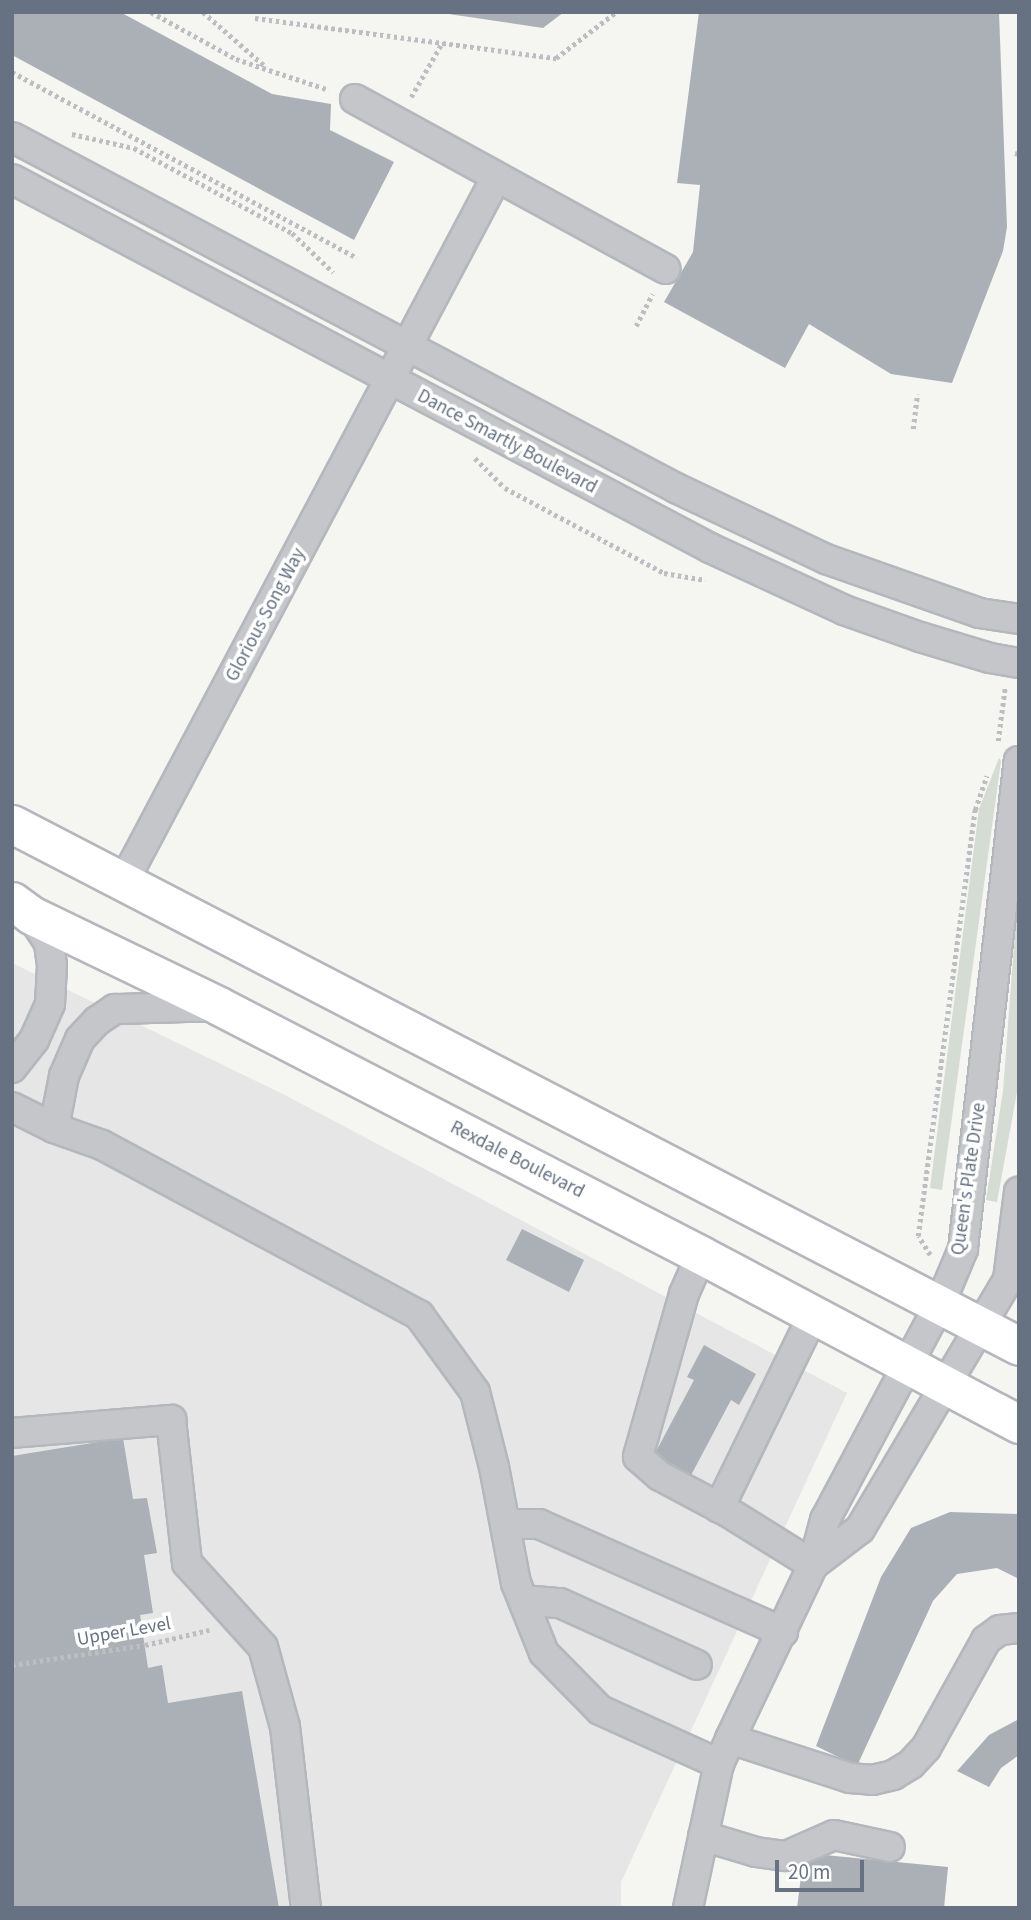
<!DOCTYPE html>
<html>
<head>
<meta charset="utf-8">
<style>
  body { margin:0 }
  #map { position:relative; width:1031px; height:1920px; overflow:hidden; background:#f5f5f2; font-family:"Source Sans 3",sans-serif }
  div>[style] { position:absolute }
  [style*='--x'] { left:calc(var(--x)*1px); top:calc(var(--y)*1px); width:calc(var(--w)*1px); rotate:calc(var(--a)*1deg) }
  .built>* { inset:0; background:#e5e6e5 }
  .green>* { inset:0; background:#d5dcd3 }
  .building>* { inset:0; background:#aab0b6 }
  .path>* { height:4.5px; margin-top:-2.25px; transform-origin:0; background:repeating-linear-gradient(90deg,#bdbec1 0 3.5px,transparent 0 7px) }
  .roads { filter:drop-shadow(2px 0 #b4b7bb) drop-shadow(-2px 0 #b4b7bb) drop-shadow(0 2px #b4b7bb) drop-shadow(0 -2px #b4b7bb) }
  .minor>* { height:28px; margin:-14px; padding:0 14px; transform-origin:14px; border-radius:14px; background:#c4c6ca }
  .major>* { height:37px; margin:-18.5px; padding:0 18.5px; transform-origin:18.5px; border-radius:18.5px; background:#fff }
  span { translate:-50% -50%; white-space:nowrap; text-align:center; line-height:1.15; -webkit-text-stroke:7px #fff; paint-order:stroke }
  .street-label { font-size:19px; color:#667181 }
  .frame { position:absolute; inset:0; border:14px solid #667181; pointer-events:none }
  .scale { position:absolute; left:775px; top:1860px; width:89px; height:32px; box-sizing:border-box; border:4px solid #667181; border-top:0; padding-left:9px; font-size:21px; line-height:24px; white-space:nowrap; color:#667181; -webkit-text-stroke:5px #fff; paint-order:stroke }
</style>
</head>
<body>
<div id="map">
  <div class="built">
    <i style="clip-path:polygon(12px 963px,283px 1094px,847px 1393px,621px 1882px,621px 1908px,12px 1908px)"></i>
  </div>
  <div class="green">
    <i style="clip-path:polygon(999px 758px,1001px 761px,942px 1190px,930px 1188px,979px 809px)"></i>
    <i style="clip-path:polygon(1019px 879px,1019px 1081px,997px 1202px,986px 1200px,1003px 1091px)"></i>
  </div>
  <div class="building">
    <i style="clip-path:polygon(12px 12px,120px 12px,272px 94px,331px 104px,330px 130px,394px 162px,354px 240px,12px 55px)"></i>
    <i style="clip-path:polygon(435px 12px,564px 12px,543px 28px)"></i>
    <i style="clip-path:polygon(699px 12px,999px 12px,1007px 227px,1003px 251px,952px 383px,891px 374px,809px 324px,785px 368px,664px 302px,693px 252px,700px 185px,677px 183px)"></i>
    <i style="clip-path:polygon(522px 1229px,584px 1260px,569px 1292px,506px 1260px)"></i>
    <i style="clip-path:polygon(704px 1345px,756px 1374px,739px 1405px,731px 1400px,689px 1479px,652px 1459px,694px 1380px,687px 1377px)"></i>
    <i style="clip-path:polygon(123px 1438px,133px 1499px,147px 1498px,157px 1553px,144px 1555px,153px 1613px,140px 1615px,148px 1668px,162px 1665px,168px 1703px,242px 1691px,279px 1908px,12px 1908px,12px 1456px)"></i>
    <i style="clip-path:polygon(950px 1512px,1019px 1514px,1019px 1579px,997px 1568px,957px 1574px,933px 1601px,857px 1766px,816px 1746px,881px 1577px,911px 1528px)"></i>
    <i style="clip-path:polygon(1019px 1719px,1019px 1755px,1001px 1768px,989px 1787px,957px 1771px,989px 1735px)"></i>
    <i style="clip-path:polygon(804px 1853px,948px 1867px,944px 1908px,797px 1908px)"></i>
  </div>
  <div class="path">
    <i style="--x:151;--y:12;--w:97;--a:28.9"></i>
    <i style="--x:236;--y:59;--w:98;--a:18.4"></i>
    <i style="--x:203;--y:12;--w:84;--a:41.1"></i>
    <i style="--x:255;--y:18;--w:304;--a:7.6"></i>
    <i style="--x:556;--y:58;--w:76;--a:-37.5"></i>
    <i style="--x:12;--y:72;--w:392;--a:28.3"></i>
    <i style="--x:411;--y:97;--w:62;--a:-60.1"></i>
    <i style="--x:72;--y:134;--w:64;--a:12.7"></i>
    <i style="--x:134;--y:148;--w:179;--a:28.3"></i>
    <i style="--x:292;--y:233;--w:57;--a:43.6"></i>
    <i style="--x:1015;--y:153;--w:4;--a:14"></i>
    <i style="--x:636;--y:326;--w:36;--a:-63"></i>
    <i style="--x:913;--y:429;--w:35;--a:-83"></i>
    <i style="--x:475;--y:458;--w:42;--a:45"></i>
    <i style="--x:505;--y:488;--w:180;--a:28.1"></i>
    <i style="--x:664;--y:573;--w:42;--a:9.7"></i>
    <i style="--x:998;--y:741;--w:54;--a:-82.6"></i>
    <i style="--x:930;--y:1255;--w:22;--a:-122"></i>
    <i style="--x:918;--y:1236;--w:430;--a:-82.4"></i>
    <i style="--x:975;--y:810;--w:36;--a:-71"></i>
    <i style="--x:12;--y:1665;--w:134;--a:-8.6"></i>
    <i style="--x:145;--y:1645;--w:66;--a:-13.2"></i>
  </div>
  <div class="roads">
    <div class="minor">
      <i style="--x:355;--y:99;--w:354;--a:28.7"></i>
      <i style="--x:12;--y:137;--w:753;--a:27.86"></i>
      <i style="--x:678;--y:489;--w:164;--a:25.3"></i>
      <i style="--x:826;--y:559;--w:162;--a:19.4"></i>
      <i style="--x:979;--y:613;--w:40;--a:8.5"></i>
      <i style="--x:12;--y:179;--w:790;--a:27.86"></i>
      <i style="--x:710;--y:548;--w:148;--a:24.8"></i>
      <i style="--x:844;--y:610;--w:81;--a:19.6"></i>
      <i style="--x:920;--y:637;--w:73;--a:16.7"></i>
      <i style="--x:990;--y:658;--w:29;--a:10"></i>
      <i style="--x:124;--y:881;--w:795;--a:-62.11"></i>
      <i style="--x:12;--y:1068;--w:36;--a:-52"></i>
      <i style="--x:34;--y:1040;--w:39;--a:-66"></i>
      <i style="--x:50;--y:1004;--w:39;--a:-87"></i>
      <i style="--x:52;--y:965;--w:22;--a:-98"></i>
      <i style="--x:49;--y:943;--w:33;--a:-123"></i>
      <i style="--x:12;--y:1107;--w:47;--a:26.6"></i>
      <i style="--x:54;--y:1128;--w:51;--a:19.5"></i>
      <i style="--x:102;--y:1145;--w:360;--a:28.2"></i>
      <i style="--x:419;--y:1315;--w:95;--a:54"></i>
      <i style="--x:475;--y:1392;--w:77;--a:75.8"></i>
      <i style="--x:494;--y:1467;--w:118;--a:79.3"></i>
      <i style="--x:516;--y:1583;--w:75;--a:68.2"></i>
      <i style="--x:544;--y:1653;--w:80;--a:45.5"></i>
      <i style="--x:600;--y:1710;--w:131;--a:24.4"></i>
      <i style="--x:54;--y:1128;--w:53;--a:-79.1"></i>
      <i style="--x:64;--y:1076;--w:40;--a:-66.6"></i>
      <i style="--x:80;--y:1039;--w:25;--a:-47"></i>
      <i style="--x:97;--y:1021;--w:22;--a:-34"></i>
      <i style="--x:115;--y:1009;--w:99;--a:-1.7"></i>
      <i style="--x:701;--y:1255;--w:43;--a:113.6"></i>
      <i style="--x:684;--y:1294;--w:169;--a:105.8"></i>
      <i style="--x:638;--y:1457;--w:29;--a:41"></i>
      <i style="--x:660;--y:1476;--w:77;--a:27.9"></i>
      <i style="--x:728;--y:1512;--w:100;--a:31.9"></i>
      <i style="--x:12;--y:1433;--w:160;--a:-4.7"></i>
      <i style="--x:171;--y:1420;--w:144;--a:83.6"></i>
      <i style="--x:187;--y:1563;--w:113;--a:47.9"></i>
      <i style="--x:263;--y:1647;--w:83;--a:74.6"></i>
      <i style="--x:285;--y:1727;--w:182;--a:83.4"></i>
      <i style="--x:719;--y:1508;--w:215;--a:-64"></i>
      <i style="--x:505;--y:1524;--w:34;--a:0"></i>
      <i style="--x:539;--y:1524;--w:267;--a:23.9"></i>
      <i style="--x:813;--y:1565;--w:59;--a:-37.5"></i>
      <i style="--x:860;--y:1529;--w:290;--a:-59.3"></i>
      <i style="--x:1008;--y:1280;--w:89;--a:-82.9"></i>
      <i style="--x:523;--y:1600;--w:37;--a:5"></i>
      <i style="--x:560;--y:1603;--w:150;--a:24.3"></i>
      <i style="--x:730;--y:1739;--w:126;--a:18"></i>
      <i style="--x:850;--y:1778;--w:22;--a:5"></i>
      <i style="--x:872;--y:1780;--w:22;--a:-13"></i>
      <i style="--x:893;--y:1775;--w:21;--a:-31"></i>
      <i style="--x:911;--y:1764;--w:22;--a:-47"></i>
      <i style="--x:926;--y:1748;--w:124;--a:-60.9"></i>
      <i style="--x:986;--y:1640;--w:17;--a:-36"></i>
      <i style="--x:1000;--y:1630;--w:19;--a:-6"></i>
      <i style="--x:703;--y:1836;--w:55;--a:16.8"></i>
      <i style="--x:756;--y:1852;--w:30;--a:8"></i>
      <i style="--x:786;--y:1856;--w:52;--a:-23.6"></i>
      <i style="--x:834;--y:1835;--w:57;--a:12.1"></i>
      <i style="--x:688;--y:1908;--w:147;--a:-77.9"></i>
      <i style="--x:719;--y:1764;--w:27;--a:-66"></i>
      <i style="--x:730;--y:1739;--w:193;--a:-64.5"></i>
      <i style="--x:813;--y:1565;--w:47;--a:-75.1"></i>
      <i style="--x:825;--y:1520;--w:245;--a:-62"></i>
      <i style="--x:940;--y:1304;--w:60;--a:-67.3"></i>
      <i style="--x:963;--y:1249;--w:491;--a:-83.5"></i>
    </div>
    <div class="major">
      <i style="--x:12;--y:824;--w:1134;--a:27.4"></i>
      <i style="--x:12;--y:901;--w:24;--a:36"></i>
      <i style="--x:31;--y:915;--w:209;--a:25.8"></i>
      <i style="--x:219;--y:1006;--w:543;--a:27.32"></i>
      <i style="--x:701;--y:1255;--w:360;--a:28"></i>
    </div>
  </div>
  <div class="street-label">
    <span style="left:507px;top:442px;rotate:28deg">Dance Smartly Boulevard</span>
    <span style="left:266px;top:615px;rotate:-62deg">Glorious Song Way</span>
    <span style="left:517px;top:1160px;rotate:27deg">Rexdale Boulevard</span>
    <span style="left:969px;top:1179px;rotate:-82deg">Queen's Plate Drive</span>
    <span style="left:124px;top:1632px;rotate:-10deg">Upper Level</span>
  </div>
  <div class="frame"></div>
  <div class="scale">20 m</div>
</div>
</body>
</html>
